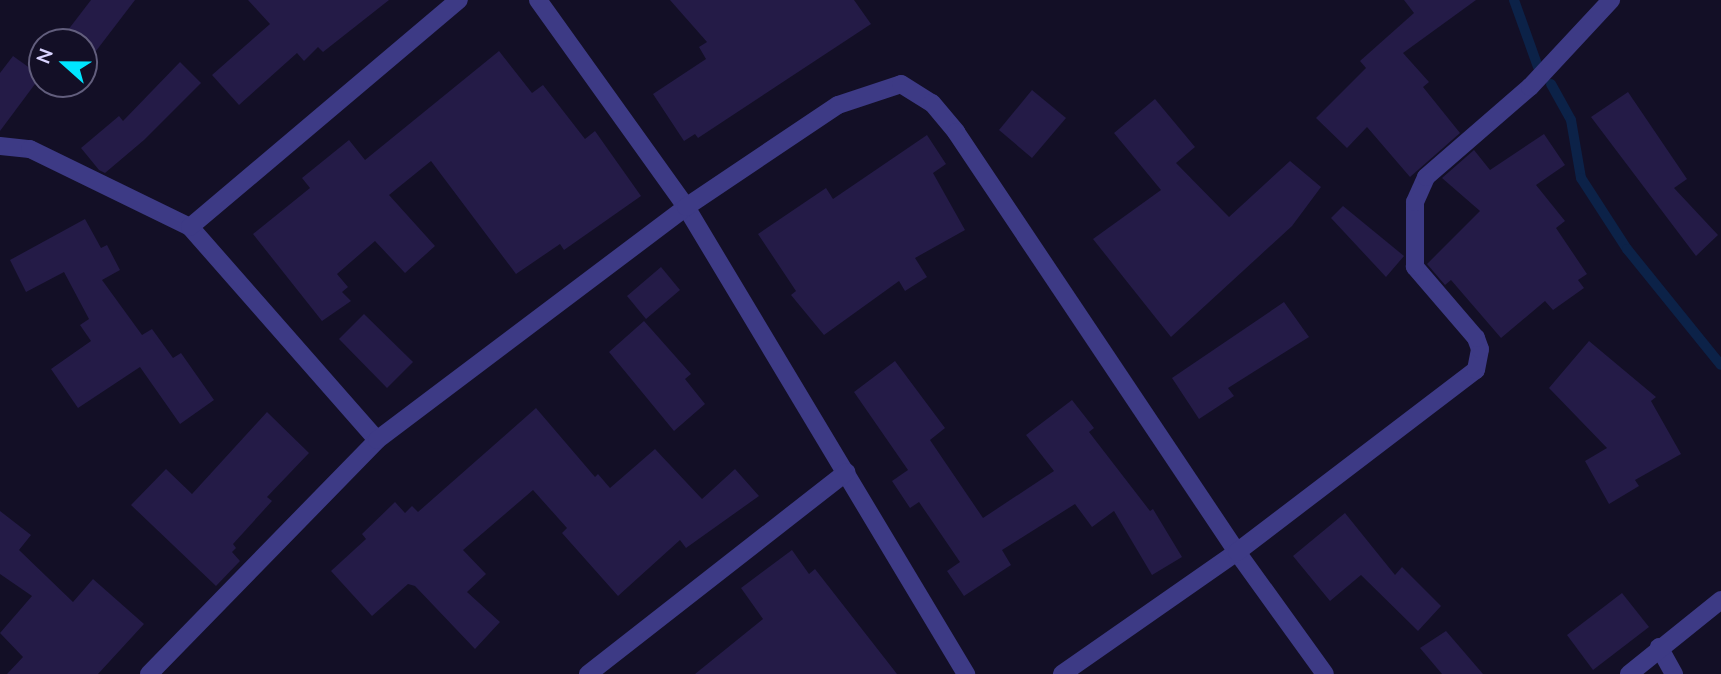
<!DOCTYPE html>
<html>
<head>
<meta charset="utf-8">
<style>
  body { margin:0 }
  #map { position:relative; width:1721px; height:674px; overflow:hidden; background:#130f26; font-family:"Nunito Sans",sans-serif }
  div>[style] { position:absolute }
  [style*='--x'] { left:calc(var(--x)*1px); top:calc(var(--y)*1px); width:calc(var(--w)*1px); rotate:calc(var(--a)*1deg) }
  .stream>* { height:10px; margin:-5px; padding:0 5px; transform-origin:5px; border-radius:5px; background:#0c2248 }
  .building>* { inset:0; background:#241b47 }
  .street>* { height:18px; margin:-9px; padding:0 9px; transform-origin:9px; border-radius:9px; background:#3d3a85 }
  span { translate:-50% -50%; white-space:nowrap; text-align:center; line-height:1.15; -webkit-text-stroke:5px #130f26; paint-order:stroke }
  .north { position:absolute; left:28px; top:28px; width:70px; height:70px; box-sizing:border-box; background:#130f26; border:2px solid #625e7d; border-radius:50%; rotate:291deg; font-size:19px; font-weight:700; line-height:28px; text-align:center; color:#d9d4ff }
  .north::after { content:''; display:block; margin:auto; width:24px; height:32px; background:#00e5ff; clip-path:polygon(50% 0,100% 100%,50% 72%,0 100%) }
</style>
</head>
<body>
<div id="map">
  <div class="stream">
    <i style="--x:1514;--y:0;--w:71;--a:70.3"></i>
    <i style="--x:1551;--y:84;--w:41;--a:60.9"></i>
    <i style="--x:1571;--y:120;--w:59;--a:80.2"></i>
    <i style="--x:1581;--y:178;--w:85;--a:57.1"></i>
    <i style="--x:1627;--y:249;--w:149;--a:51"></i>
  </div>
  <div class="building">
    <i style="clip-path:polygon(91px 0,135px 0,96px 51px,68px 30px)"></i>
    <i style="clip-path:polygon(248px 0,389px 0,323px 52px,318px 47px,304px 61px,297px 53px,239px 105px,212px 75px,270px 24px)"></i>
    <i style="clip-path:polygon(670px 0,854px 0,871px 24px,698px 138px,695px 134px,684px 141px,653px 94px,706px 59px,699px 47px,707px 42px)"></i>
    <i style="clip-path:polygon(1404px 0,1476px 0,1403px 53px,1429px 82px,1423px 87px,1460px 133px,1410px 177px,1367px 127px,1347px 148px,1316px 118px,1366px 68px,1360px 61px,1414px 13px)"></i>
    <i style="clip-path:polygon(499px 51px,532px 93px,543px 85px,585px 139px,595px 131px,641px 196px,564px 250px,560px 244px,516px 274px,431px 161px,389px 195px,435px 246px,405px 273px,375px 241px,337px 274px,348px 287px,342px 292px,351px 301px,322px 321px,253px 234px,310px 188px,302px 178px,349px 140px,365px 160px)"></i>
    <i style="clip-path:polygon(13px 56px,41px 76px,0 131px,0 73px)"></i>
    <i style="clip-path:polygon(180px 62px,201px 83px,144px 140px,105px 173px,99px 170px,81px 148px,119px 116px,123px 121px)"></i>
    <i style="clip-path:polygon(1032px 90px,1066px 118px,1032px 158px,999px 130px)"></i>
    <i style="clip-path:polygon(1628px 92px,1687px 179px,1674px 188px,1718px 235px,1696px 256px,1591px 117px)"></i>
    <i style="clip-path:polygon(1155px 99px,1195px 147px,1176px 163px,1229px 217px,1290px 161px,1321px 187px,1292px 226px,1171px 337px,1093px 239px,1161px 190px,1114px 133px)"></i>
    <i style="clip-path:polygon(1544px 134px,1565px 165px,1536px 185px,1565px 221px,1556px 228px,1587px 274px,1578px 280px,1584px 288px,1553px 310px,1545px 301px,1501px 338px,1451px 280px,1445px 285px,1427px 264px,1480px 211px,1442px 178px,1474px 150px,1490px 170px)"></i>
    <i style="clip-path:polygon(927px 135px,946px 164px,933px 173px,965px 230px,915px 258px,927px 277px,905px 291px,899px 281px,824px 335px,791px 295px,796px 291px,758px 234px,826px 188px,833px 199px)"></i>
    <i style="clip-path:polygon(1343px 206px,1404px 256px,1386px 277px,1331px 218px)"></i>
    <i style="clip-path:polygon(85px 219px,101px 248px,107px 245px,120px 270px,102px 280px,142px 335px,152px 329px,173px 358px,181px 353px,214px 400px,180px 424px,140px 367px,78px 408px,51px 369px,91px 341px,80px 325px,89px 319px,64px 272px,26px 292px,10px 260px)"></i>
    <i style="clip-path:polygon(661px 267px,680px 290px,646px 319px,627px 296px)"></i>
    <i style="clip-path:polygon(1284px 302px,1309px 337px,1228px 388px,1234px 396px,1199px 419px,1172px 378px)"></i>
    <i style="clip-path:polygon(364px 314px,413px 362px,387px 388px,339px 339px)"></i>
    <i style="clip-path:polygon(644px 321px,691px 374px,685px 379px,705px 404px,674px 431px,609px 352px)"></i>
    <i style="clip-path:polygon(1589px 341px,1656px 397px,1651px 401px,1681px 454px,1635px 480px,1639px 486px,1609px 504px,1585px 461px,1607px 448px,1549px 388px)"></i>
    <i style="clip-path:polygon(895px 361px,945px 428px,930px 440px,983px 518px,1054px 471px,1026px 435px,1072px 400px,1094px 428px,1089px 432px,1150px 511px,1153px 509px,1182px 557px,1152px 575px,1114px 511px,1092px 527px,1075px 504px,1002px 550px,1011px 565px,964px 596px,947px 571px,960px 562px,919px 502px,910px 508px,892px 481px,908px 470px,854px 392px)"></i>
    <i style="clip-path:polygon(536px 408px,595px 477px,598px 474px,610px 488px,655px 449px,702px 499px,735px 469px,759px 496px,686px 548px,680px 540px,618px 596px,562px 533px,567px 528px,533px 490px,463px 550px,486px 574px,467px 592px,500px 622px,475px 649px,415px 586px,408px 584px,372px 616px,331px 571px,366px 539px,362px 534px,395px 502px,405px 513px,412px 506px,418px 512px)"></i>
    <i style="clip-path:polygon(267px 412px,309px 453px,267px 497px,272px 501px,233px 544px,236px 548px,232px 552px,240px 561px,216px 586px,131px 505px,166px 469px,192px 494px)"></i>
    <i style="clip-path:polygon(0 511px,31px 535px,19px 550px,73px 602px,93px 579px,144px 624px,98px 674px,7px 674px,23px 657px,0 633px,32px 596px,0 574px)"></i>
    <i style="clip-path:polygon(1345px 513px,1395px 575px,1402px 567px,1441px 606px,1418px 631px,1361px 575px,1330px 601px,1293px 556px)"></i>
    <i style="clip-path:polygon(792px 550px,809px 574px,815px 569px,897px 674px,695px 674px,763px 619px,741px 588px)"></i>
    <i style="clip-path:polygon(1622px 593px,1649px 627px,1593px 670px,1567px 635px)"></i>
    <i style="clip-path:polygon(1446px 631px,1483px 674px,1442px 674px,1420px 648px)"></i>
  </div>
  <div class="street">
    <i style="--x:538;--y:0;--w:254;--a:54.4"></i>
    <i style="--x:686;--y:207;--w:545;--a:59.05"></i>
    <i style="--x:0;--y:146;--w:30;--a:6"></i>
    <i style="--x:30;--y:149;--w:178;--a:26"></i>
    <i style="--x:190;--y:227;--w:283;--a:48.7"></i>
    <i style="--x:190;--y:227;--w:352;--a:-40.2"></i>
    <i style="--x:1659;--y:647;--w:31;--a:61"></i>
    <i style="--x:149;--y:674;--w:327;--a:-45.7"></i>
    <i style="--x:377;--y:440;--w:387;--a:-37"></i>
    <i style="--x:686;--y:207;--w:183;--a:-33.9"></i>
    <i style="--x:838;--y:105;--w:66;--a:-18.4"></i>
    <i style="--x:901;--y:84;--w:36;--a:32"></i>
    <i style="--x:932;--y:103;--w:38;--a:50"></i>
    <i style="--x:956;--y:132;--w:505;--a:56.22"></i>
    <i style="--x:1237;--y:552;--w:150;--a:54.2"></i>
    <i style="--x:588;--y:674;--w:328;--a:-38"></i>
    <i style="--x:1062;--y:674;--w:213;--a:-34.9"></i>
    <i style="--x:1237;--y:552;--w:300;--a:-37.3"></i>
    <i style="--x:1476;--y:370;--w:21;--a:-79"></i>
    <i style="--x:1480;--y:349;--w:12;--a:-110"></i>
    <i style="--x:1476;--y:338;--w:94;--a:-130.7"></i>
    <i style="--x:1415;--y:267;--w:65;--a:-90"></i>
    <i style="--x:1415;--y:202;--w:27;--a:-66"></i>
    <i style="--x:1426;--y:177;--w:138;--a:-40.9"></i>
    <i style="--x:1530;--y:87;--w:119;--a:-47"></i>
    <i style="--x:1629;--y:674;--w:118;--a:-38.8"></i>
  </div>
  <div class="north">N</div>
</div>
</body>
</html>
